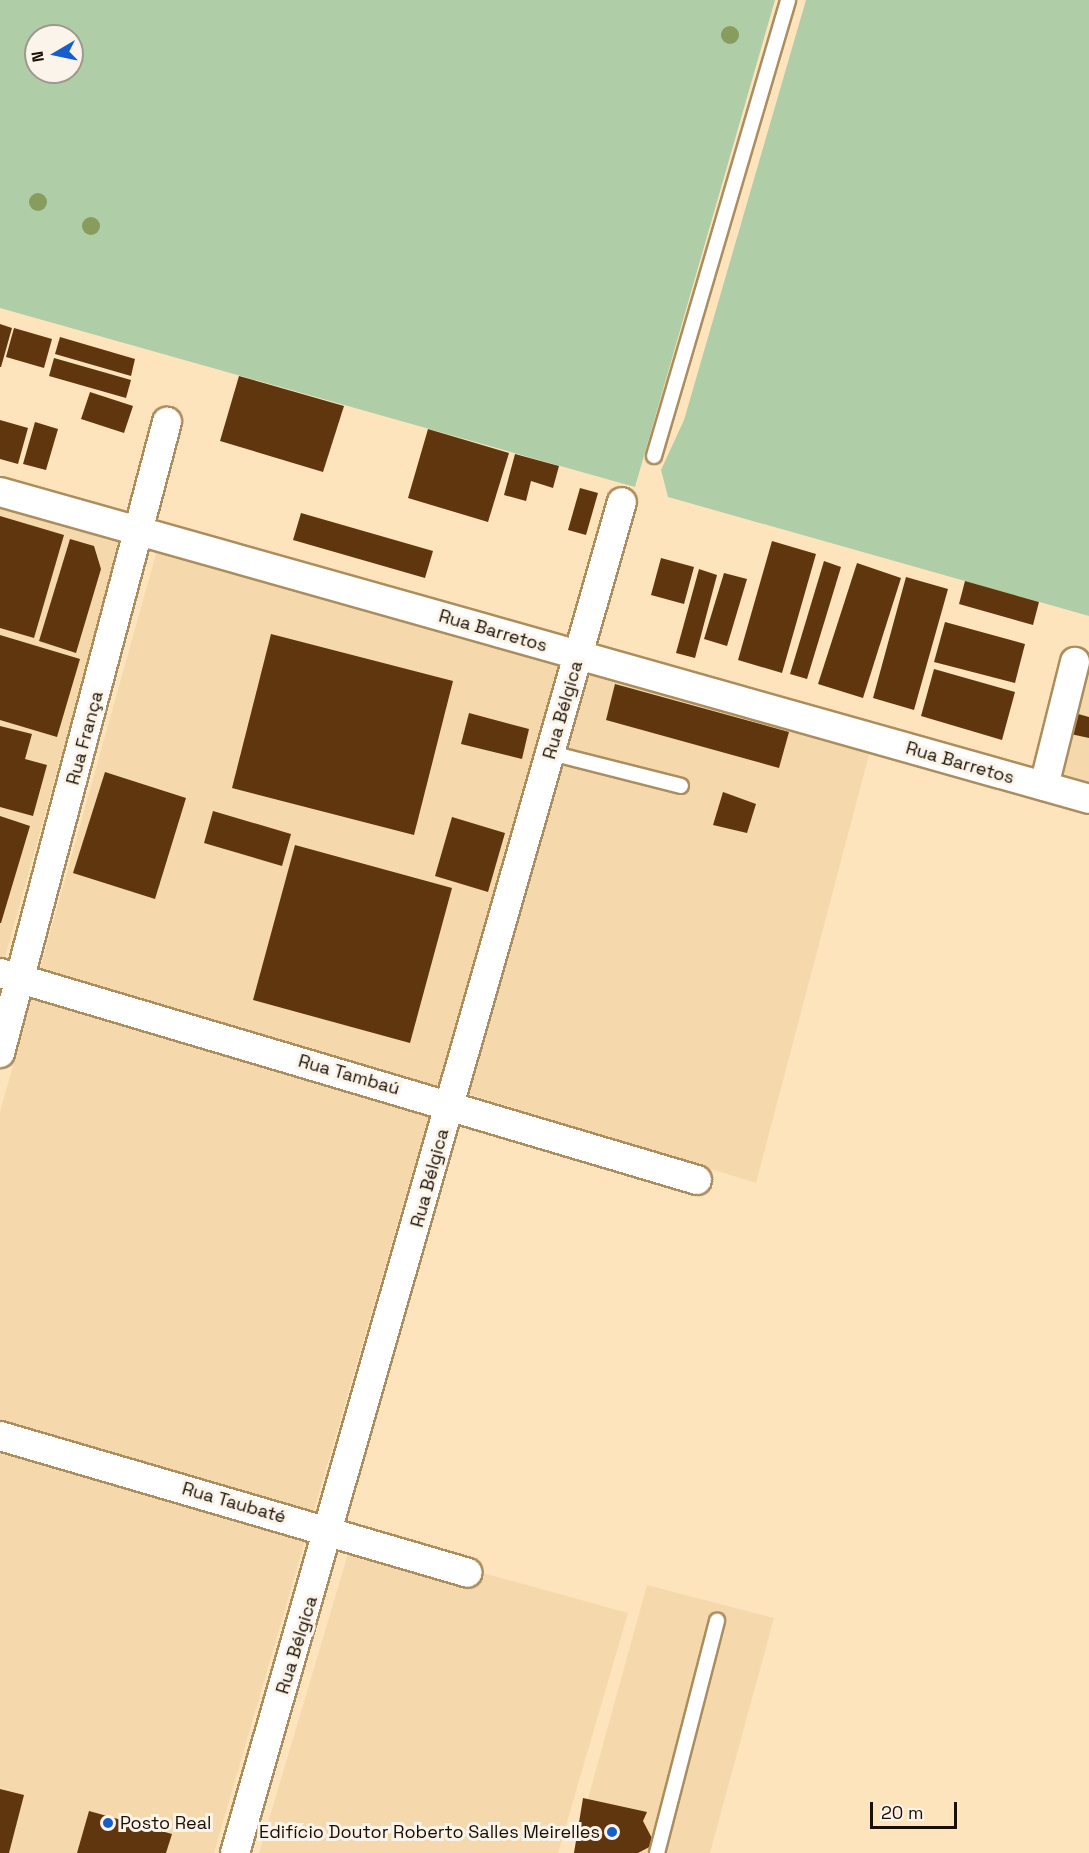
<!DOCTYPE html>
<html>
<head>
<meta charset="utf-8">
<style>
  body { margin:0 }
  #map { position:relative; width:1089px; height:1853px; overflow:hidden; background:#fee4bd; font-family:"Space Grotesk",sans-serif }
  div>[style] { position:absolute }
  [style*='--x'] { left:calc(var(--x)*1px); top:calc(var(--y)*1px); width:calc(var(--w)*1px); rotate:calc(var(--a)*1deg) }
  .built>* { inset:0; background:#f5d9ac }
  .green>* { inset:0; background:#afcea7 }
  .building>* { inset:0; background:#60360f }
  .roads { filter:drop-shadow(2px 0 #ab8d5e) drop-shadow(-2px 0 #ab8d5e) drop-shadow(0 2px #ab8d5e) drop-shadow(0 -2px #ab8d5e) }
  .lane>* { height:14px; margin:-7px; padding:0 7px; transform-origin:7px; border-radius:7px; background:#fff }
  .street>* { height:28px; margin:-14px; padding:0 14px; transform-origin:14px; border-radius:14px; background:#fff }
  .trees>* { width:18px; height:18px; margin:-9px; border-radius:50%; background:#879c5d }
  .dots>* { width:16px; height:16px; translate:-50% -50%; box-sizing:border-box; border:3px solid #fbf4eb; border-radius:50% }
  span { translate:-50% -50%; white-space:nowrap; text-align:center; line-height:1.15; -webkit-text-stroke:6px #fbf4eb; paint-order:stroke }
  .street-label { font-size:18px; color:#1a0f00 }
  .poi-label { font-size:18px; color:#1a0f00 }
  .left { translate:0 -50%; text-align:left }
  .right { translate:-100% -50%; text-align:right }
  .north { position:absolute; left:24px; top:24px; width:60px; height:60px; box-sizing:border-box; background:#fbf4eb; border:2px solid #a1988d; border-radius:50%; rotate:261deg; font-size:16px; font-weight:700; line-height:24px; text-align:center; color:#1a0f00 }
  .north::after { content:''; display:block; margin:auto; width:21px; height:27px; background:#155fca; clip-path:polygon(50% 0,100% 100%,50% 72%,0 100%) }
  .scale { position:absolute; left:870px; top:1802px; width:87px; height:27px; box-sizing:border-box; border:3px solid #1a0f00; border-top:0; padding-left:8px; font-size:18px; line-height:21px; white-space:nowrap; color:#1a0f00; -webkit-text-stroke:4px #fbf4eb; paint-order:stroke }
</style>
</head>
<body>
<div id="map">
  <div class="built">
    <i style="clip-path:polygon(0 506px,122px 539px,0 975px)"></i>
    <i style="clip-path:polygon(157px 550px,560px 666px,214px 1853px,0 1853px,0 1112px)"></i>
    <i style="clip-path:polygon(1089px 653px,1089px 789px,1056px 780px)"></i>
    <i style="clip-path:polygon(590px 670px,870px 751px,756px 1183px,468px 1094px)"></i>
    <i style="clip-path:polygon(353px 1537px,628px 1613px,558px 1853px,259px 1853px)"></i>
    <i style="clip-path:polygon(647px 1585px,774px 1618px,710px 1853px,573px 1853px)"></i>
  </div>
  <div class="green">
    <i style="clip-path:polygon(evenodd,0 0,775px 0,635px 487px,0 308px,0 0,36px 36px,72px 36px,72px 72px,36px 72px,36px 36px)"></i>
    <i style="clip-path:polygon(806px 0,1089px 0,1089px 616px,668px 497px,661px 470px,684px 420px)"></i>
  </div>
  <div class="building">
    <i style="clip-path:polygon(0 324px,12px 328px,1px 367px,0 367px)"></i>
    <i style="clip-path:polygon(14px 328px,52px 339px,44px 368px,6px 357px)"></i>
    <i style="clip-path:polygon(60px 337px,135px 359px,131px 376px,55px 354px)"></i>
    <i style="clip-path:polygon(54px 358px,131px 380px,126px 398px,49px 376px)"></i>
    <i style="clip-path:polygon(239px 376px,344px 406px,323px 472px,220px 441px)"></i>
    <i style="clip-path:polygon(90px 392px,133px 406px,124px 433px,81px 419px)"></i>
    <i style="clip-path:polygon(0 420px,28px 428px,18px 464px,0 459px)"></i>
    <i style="clip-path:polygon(35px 422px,58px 429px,46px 470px,23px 464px)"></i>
    <i style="clip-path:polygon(428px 429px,509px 453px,488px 522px,408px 498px)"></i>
    <i style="clip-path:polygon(515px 454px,559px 466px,553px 488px,531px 481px,526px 501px,504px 495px)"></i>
    <i style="clip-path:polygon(580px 488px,598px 493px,586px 535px,568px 530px)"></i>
    <i style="clip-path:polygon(301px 513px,433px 551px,425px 578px,293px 540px)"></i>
    <i style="clip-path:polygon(0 516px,64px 535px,34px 638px,0 628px)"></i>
    <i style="clip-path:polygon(70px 539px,94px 546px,101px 569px,76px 653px,39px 641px)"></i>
    <i style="clip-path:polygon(772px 541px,816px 554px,782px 673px,738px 660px)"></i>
    <i style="clip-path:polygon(661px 558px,694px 567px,684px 604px,651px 595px)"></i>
    <i style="clip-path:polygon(824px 561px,841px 567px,807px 679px,790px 674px)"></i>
    <i style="clip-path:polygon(857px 563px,901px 578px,863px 698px,818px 684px)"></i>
    <i style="clip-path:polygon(699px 569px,717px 575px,695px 658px,676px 653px)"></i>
    <i style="clip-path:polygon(724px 573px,747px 579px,727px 646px,704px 639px)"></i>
    <i style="clip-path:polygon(906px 577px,948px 589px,914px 710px,873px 698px)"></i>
    <i style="clip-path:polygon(965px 581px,1039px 602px,1033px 625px,959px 604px)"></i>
    <i style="clip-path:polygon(945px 622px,1025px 644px,1015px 683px,934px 662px)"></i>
    <i style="clip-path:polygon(271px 634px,453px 681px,414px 835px,232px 788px)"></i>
    <i style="clip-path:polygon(0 635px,80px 659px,57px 737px,0 720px)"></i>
    <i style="clip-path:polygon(934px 669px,1015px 692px,1002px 740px,921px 716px)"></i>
    <i style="clip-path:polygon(615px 684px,789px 732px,779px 768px,606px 720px)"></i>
    <i style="clip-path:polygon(1071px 712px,1089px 717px,1089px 738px,1066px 733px)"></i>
    <i style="clip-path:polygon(469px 713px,529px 729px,522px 759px,461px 744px)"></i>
    <i style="clip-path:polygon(0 726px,32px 734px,25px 759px,47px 765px,33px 816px,0 807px)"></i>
    <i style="clip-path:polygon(105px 772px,186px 798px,155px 899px,73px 873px)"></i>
    <i style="clip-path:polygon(723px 792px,756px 804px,747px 833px,713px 825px)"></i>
    <i style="clip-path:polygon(213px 811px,291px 834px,282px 866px,204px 843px)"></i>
    <i style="clip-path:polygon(0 816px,30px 826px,1px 923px,0 923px)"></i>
    <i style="clip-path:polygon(452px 817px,505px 833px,488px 892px,435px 876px)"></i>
    <i style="clip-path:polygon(295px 845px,452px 888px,410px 1043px,253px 1000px)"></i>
    <i style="clip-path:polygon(0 1789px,24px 1795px,9px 1853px,0 1853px)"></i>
    <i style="clip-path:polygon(583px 1798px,647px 1812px,643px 1821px,655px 1844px,638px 1853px,574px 1853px)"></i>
    <i style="clip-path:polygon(89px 1811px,172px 1834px,166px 1853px,77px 1853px)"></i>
  </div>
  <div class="roads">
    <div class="lane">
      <i style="--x:654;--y:456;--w:475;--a:-73.6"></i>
      <i style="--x:551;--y:753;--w:134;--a:14.2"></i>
      <i style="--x:657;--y:1853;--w:240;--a:-75.5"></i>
    </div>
    <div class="street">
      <i style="--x:0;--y:492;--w:1131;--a:15.74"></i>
      <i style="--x:1044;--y:786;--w:128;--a:-76"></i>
      <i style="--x:0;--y:973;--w:727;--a:16.54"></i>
      <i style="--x:0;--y:1053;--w:653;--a:-75.18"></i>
      <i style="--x:0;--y:1436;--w:487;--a:16.3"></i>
      <i style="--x:235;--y:1853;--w:1405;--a:-74.02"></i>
    </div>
  </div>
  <div class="trees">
    <i style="left:730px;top:35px"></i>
    <i style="left:38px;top:202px"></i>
    <i style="left:91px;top:226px"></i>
  </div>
  <div class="dots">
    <i style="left:108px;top:1823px;background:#155fca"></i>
    <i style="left:612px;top:1832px;background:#155fca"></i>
  </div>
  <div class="street-label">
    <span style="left:493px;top:631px;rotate:16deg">Rua Barretos</span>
    <span style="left:563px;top:710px;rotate:-74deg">Rua Bélgica</span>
    <span style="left:85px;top:738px;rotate:-75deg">Rua França</span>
    <span style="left:960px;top:763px;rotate:16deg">Rua Barretos</span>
    <span style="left:349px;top:1075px;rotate:16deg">Rua Tambaú</span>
    <span style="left:430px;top:1178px;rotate:-75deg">Rua Bélgica</span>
    <span style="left:234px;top:1503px;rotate:16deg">Rua Taubaté</span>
    <span style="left:297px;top:1645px;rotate:-73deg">Rua Bélgica</span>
  </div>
  <div class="poi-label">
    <span class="left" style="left:120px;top:1823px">Posto Real</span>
    <span class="right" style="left:600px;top:1832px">Edifício Doutor Roberto Salles Meirelles</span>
  </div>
  <div class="north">N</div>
  <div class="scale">20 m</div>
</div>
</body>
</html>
